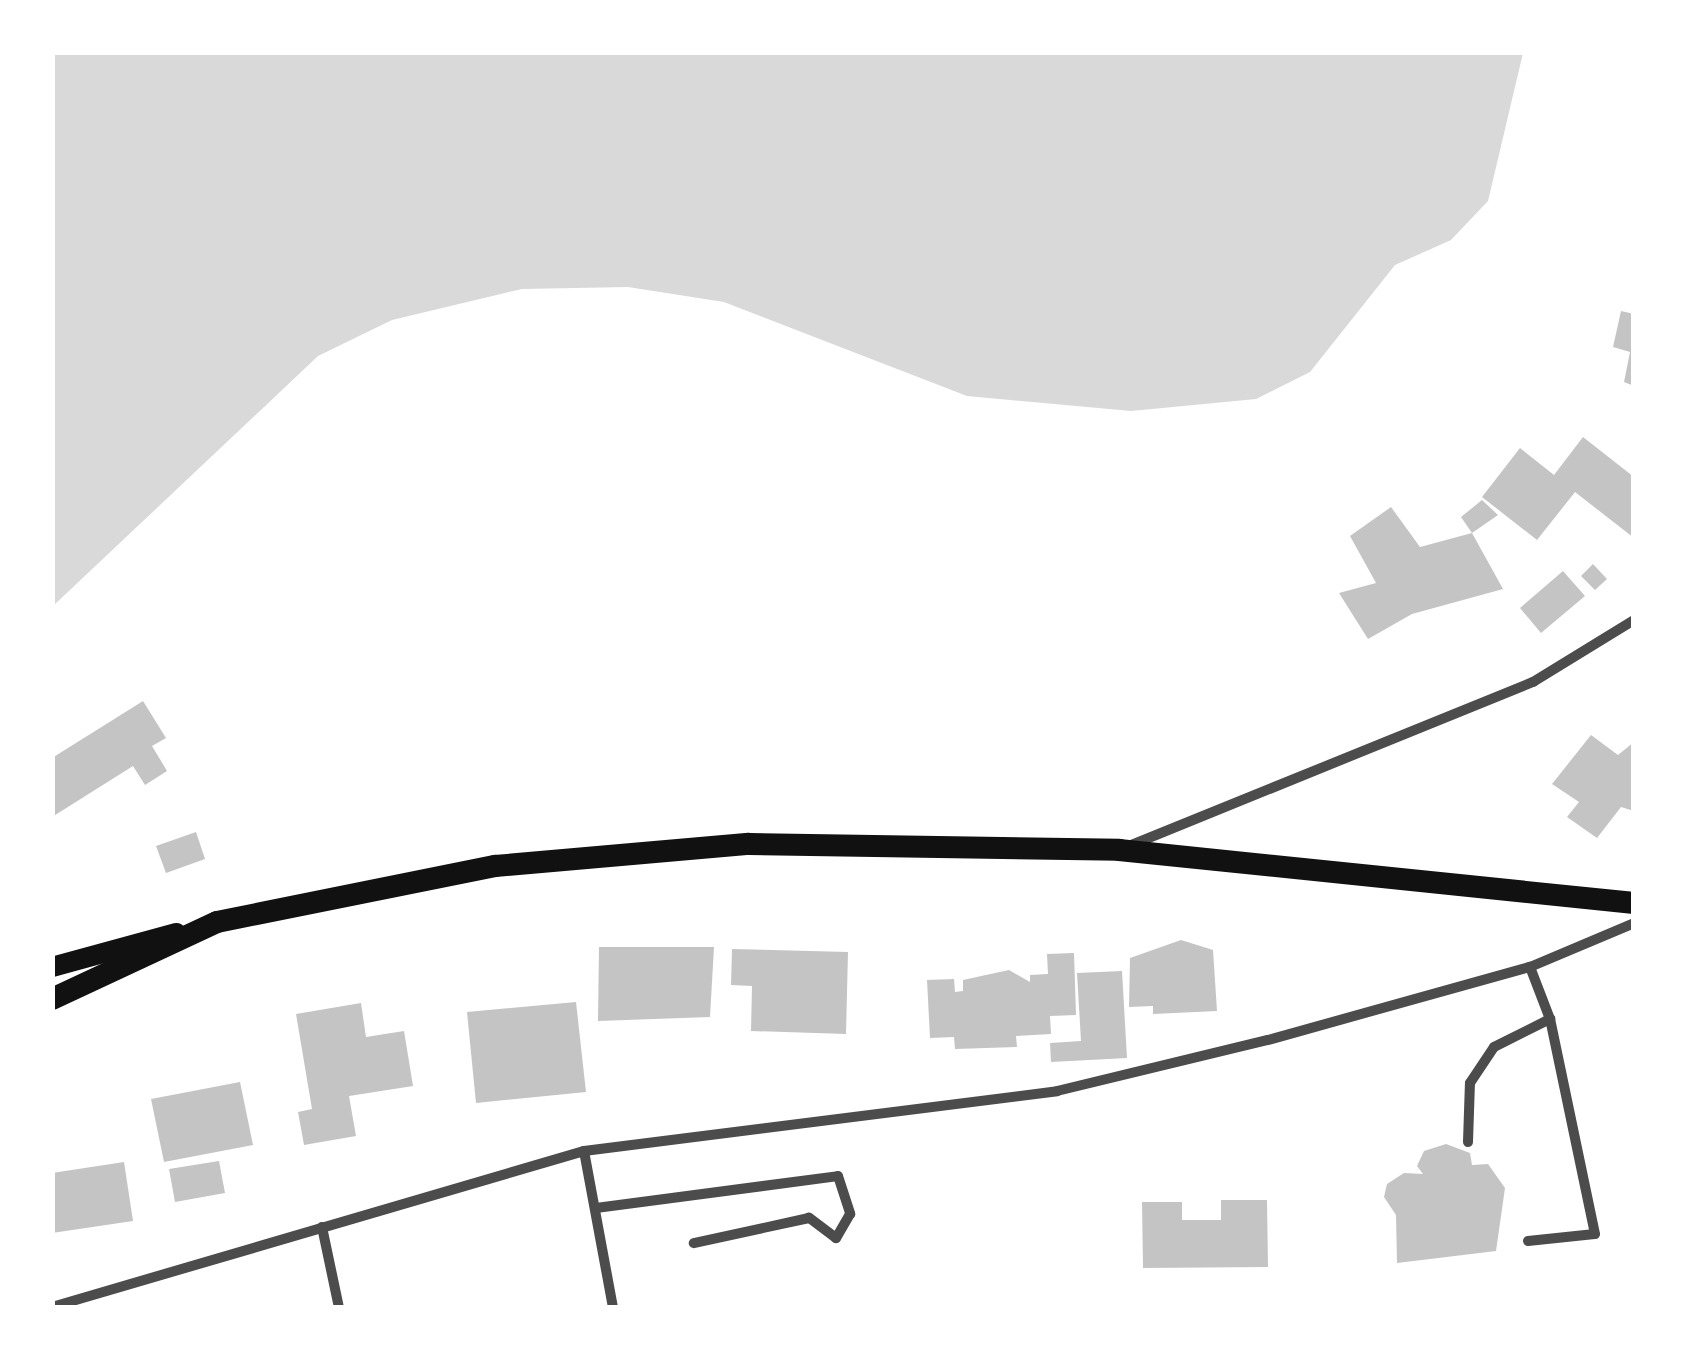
<!DOCTYPE html>
<html>
<head>
<meta charset="utf-8">
<style>
  body { margin:0 }
  #map { position:relative; width:1686px; height:1360px; overflow:hidden; background:#fff; font-family:"Roboto Serif",serif }
  div>[style] { position:absolute }
  [style*='--x'] { left:calc(var(--x)*1px); top:calc(var(--y)*1px); width:calc(var(--w)*1px); rotate:calc(var(--a)*1deg) }
  .water>* { inset:0; background:#d9d9d9 }
  .building>* { inset:0; background:#c4c4c4 }
  .minor>* { height:10px; margin:-5px; padding:0 5px; transform-origin:5px; border-radius:5px; background:#4c4c4c }
  .primary>* { height:20px; margin:-10px; padding:0 10px; transform-origin:10px; border-radius:10px; background:#111 }
  .trunk>* { height:22px; margin:-11px; padding:0 11px; transform-origin:11px; border-radius:11px; background:#111 }
  span { translate:-50% -50%; white-space:nowrap; text-align:center; line-height:1.15; -webkit-text-stroke:10px #fff; paint-order:stroke }
  .frame { position:absolute; inset:0; border:55px solid #fff; pointer-events:none }
</style>
</head>
<body>
<div id="map">
  <div class="water">
    <i style="clip-path:polygon(53px 52px,1523px 52px,1523px 53px,1488px 201px,1451px 240px,1395px 265px,1310px 372px,1256px 399px,1131px 411px,967px 396px,724px 302px,628px 287px,522px 289px,392px 320px,318px 356px,53px 606px)"></i>
  </div>
  <div class="building">
    <i style="clip-path:polygon(1621px 311px,1634px 314px,1634px 386px,1624px 382px,1630px 352px,1613px 347px)"></i>
    <i style="clip-path:polygon(1583px 437px,1634px 477px,1634px 538px,1575px 492px,1537px 540px,1482px 497px,1520px 448px,1554px 475px)"></i>
    <i style="clip-path:polygon(1482px 500px,1498px 515px,1472px 533px,1503px 589px,1412px 614px,1368px 639px,1339px 593px,1376px 583px,1350px 536px,1391px 507px,1420px 547px,1472px 533px,1461px 517px)"></i>
    <i style="clip-path:polygon(1593px 564px,1607px 579px,1595px 590px,1581px 576px)"></i>
    <i style="clip-path:polygon(1563px 571px,1585px 596px,1541px 633px,1520px 608px)"></i>
    <i style="clip-path:polygon(143px 701px,166px 738px,152px 746px,167px 771px,145px 785px,133px 766px,52px 817px,52px 758px)"></i>
    <i style="clip-path:polygon(1591px 735px,1618px 755px,1634px 742px,1634px 811px,1621px 807px,1597px 838px,1567px 817px,1579px 802px,1552px 784px)"></i>
    <i style="clip-path:polygon(196px 832px,205px 859px,166px 873px,156px 846px)"></i>
    <i style="clip-path:polygon(1181px 940px,1213px 950px,1217px 1011px,1153px 1014px,1153px 1006px,1129px 1007px,1130px 958px)"></i>
    <i style="clip-path:polygon(599px 947px,714px 947px,710px 1017px,598px 1021px)"></i>
    <i style="clip-path:polygon(732px 949px,848px 952px,846px 1034px,751px 1031px,752px 986px,731px 985px)"></i>
    <i style="clip-path:polygon(1074px 953px,1076px 1015px,1050px 1016px,1051px 1034px,1016px 1036px,1017px 1047px,955px 1049px,954px 1037px,930px 1038px,927px 980px,954px 979px,955px 992px,963px 991px,963px 980px,1009px 970px,1030px 982px,1030px 975px,1048px 974px,1047px 954px)"></i>
    <i style="clip-path:polygon(1122px 971px,1127px 1058px,1051px 1062px,1050px 1043px,1081px 1041px,1077px 973px)"></i>
    <i style="clip-path:polygon(576px 1002px,586px 1092px,476px 1103px,467px 1012px)"></i>
    <i style="clip-path:polygon(361px 1003px,366px 1037px,404px 1031px,413px 1086px,349px 1096px,356px 1136px,304px 1145px,298px 1112px,312px 1109px,296px 1014px)"></i>
    <i style="clip-path:polygon(240px 1082px,253px 1145px,164px 1162px,151px 1099px)"></i>
    <i style="clip-path:polygon(1446px 1144px,1470px 1153px,1472px 1165px,1488px 1164px,1505px 1188px,1496px 1251px,1397px 1263px,1396px 1215px,1384px 1197px,1387px 1184px,1404px 1173px,1423px 1174px,1417px 1166px,1424px 1151px)"></i>
    <i style="clip-path:polygon(219px 1161px,225px 1193px,175px 1202px,169px 1169px)"></i>
    <i style="clip-path:polygon(124px 1162px,133px 1221px,52px 1233px,52px 1173px)"></i>
    <i style="clip-path:polygon(1221px 1200px,1267px 1200px,1268px 1267px,1143px 1268px,1142px 1202px,1182px 1202px,1182px 1220px,1221px 1220px)"></i>
  </div>
  <div class="minor">
    <i style="--x:1129;--y:846;--w:436;--a:-22.1"></i>
    <i style="--x:1533;--y:682;--w:119;--a:-31.5"></i>
    <i style="--x:1468;--y:1142;--w:59;--a:-88.1"></i>
    <i style="--x:1470;--y:1083;--w:43;--a:-56.3"></i>
    <i style="--x:1494;--y:1047;--w:63;--a:-26.6"></i>
    <i style="--x:1550;--y:1019;--w:56;--a:-111"></i>
    <i style="--x:584;--y:1151;--w:160;--a:79.5"></i>
    <i style="--x:596;--y:1208;--w:244;--a:-7.5"></i>
    <i style="--x:838;--y:1176;--w:40;--a:72"></i>
    <i style="--x:850;--y:1214;--w:28;--a:120"></i>
    <i style="--x:836;--y:1238;--w:34;--a:-143"></i>
    <i style="--x:809;--y:1218;--w:118;--a:167.7"></i>
    <i style="--x:322;--y:1227;--w:83;--a:78.1"></i>
    <i style="--x:1528;--y:1241;--w:67;--a:-6"></i>
    <i style="--x:1595;--y:1234;--w:220;--a:-101.8"></i>
    <i style="--x:52;--y:1307;--w:554;--a:-16.34"></i>
    <i style="--x:584;--y:1151;--w:477;--a:-7.2"></i>
    <i style="--x:1057;--y:1091;--w:217;--a:-13.6"></i>
    <i style="--x:1268;--y:1040;--w:272;--a:-15.6"></i>
    <i style="--x:1530;--y:967;--w:113;--a:-22.9"></i>
  </div>
  <div class="primary">
    <i style="--x:52;--y:967;--w:129;--a:-15.3"></i>
  </div>
  <div class="trunk">
    <i style="--x:52;--y:999;--w:182;--a:-25"></i>
    <i style="--x:217;--y:922;--w:284;--a:-11.4"></i>
    <i style="--x:495;--y:866;--w:255;--a:-5"></i>
    <i style="--x:749;--y:844;--w:370;--a:0.9"></i>
    <i style="--x:1119;--y:850;--w:518;--a:5.88"></i>
  </div>
  <div class="frame"></div>
</div>
</body>
</html>
